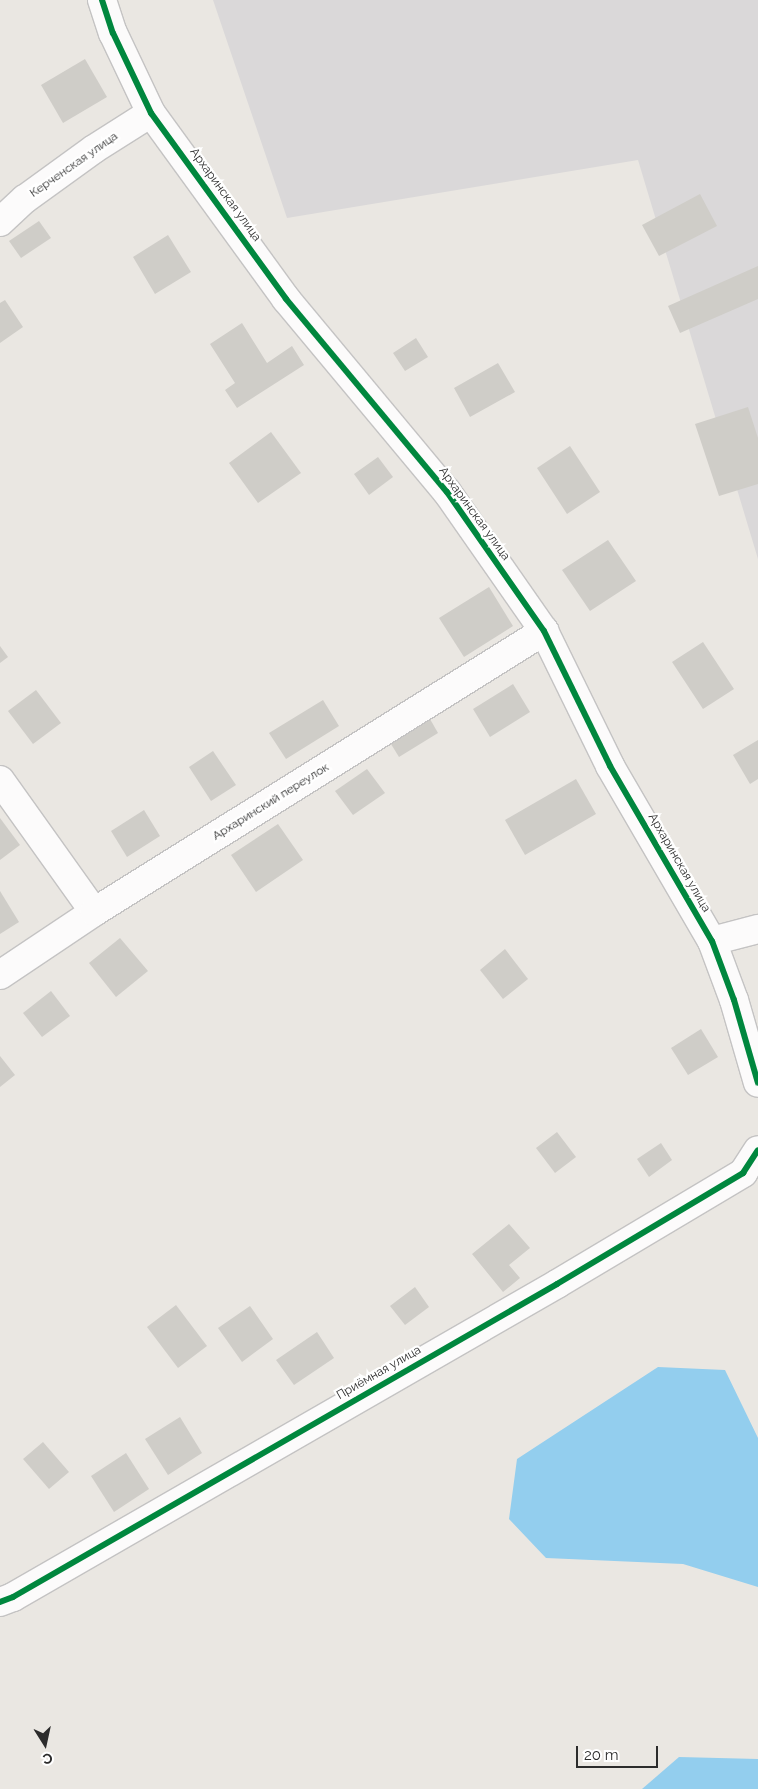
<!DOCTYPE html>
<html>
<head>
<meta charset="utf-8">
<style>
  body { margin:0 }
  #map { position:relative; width:758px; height:1789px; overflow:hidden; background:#eae7e2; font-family:Raleway,sans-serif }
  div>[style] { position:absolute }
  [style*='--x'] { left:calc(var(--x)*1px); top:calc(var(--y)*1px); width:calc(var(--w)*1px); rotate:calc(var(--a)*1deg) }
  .industrial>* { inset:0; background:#dad8d9 }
  .water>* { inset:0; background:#93ceee }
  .building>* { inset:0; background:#cfcdc8 }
  .roads { filter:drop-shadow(1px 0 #c4c3c3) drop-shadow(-1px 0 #c4c3c3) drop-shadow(0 1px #c4c3c3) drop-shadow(0 -1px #c4c3c3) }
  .minor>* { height:28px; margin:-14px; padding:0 14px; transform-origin:14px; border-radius:14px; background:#fcfbfb }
  .cycleway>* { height:6px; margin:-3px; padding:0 3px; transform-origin:3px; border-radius:3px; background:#00873e }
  span { translate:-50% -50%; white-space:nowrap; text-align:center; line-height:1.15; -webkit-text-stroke:4.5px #fff; paint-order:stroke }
  .street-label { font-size:12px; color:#2c2c2c }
  .north { position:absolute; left:20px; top:1719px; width:50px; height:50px; -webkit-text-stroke:4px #fff; paint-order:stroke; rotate:170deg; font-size:14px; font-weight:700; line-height:20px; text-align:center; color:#2c2c2c }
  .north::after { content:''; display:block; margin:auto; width:18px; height:22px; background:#2c2c2c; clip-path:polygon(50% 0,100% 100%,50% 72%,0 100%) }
  .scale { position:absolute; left:576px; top:1746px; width:82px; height:22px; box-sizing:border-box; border:2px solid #2c2c2c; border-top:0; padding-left:6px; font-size:15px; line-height:18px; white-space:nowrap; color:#2c2c2c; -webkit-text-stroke:4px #fff; paint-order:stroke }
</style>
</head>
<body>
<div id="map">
  <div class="industrial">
    <i style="clip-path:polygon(213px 0,758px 0,758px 559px,638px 160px,287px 218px)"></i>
  </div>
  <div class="water">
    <i style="clip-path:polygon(658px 1367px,725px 1370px,758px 1438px,758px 1587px,683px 1564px,546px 1558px,509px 1519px,517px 1459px)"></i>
    <i style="clip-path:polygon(679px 1757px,758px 1759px,758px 1789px,642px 1789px)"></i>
  </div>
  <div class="building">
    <i style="clip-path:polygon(85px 59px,107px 97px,63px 123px,41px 85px)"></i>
    <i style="clip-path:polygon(700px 194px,717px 226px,659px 256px,642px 225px)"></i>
    <i style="clip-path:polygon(39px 221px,51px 238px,21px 258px,9px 241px)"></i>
    <i style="clip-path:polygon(168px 235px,191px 272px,155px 294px,133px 257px)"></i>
    <i style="clip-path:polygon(758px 266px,758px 299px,680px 333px,668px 306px)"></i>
    <i style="clip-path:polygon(5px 300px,23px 327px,0 343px,0 303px)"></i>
    <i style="clip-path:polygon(242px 323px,267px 363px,292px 346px,304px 365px,237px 408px,225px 390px,235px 383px,210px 344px)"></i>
    <i style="clip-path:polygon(416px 338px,428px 357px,405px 371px,393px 353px)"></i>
    <i style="clip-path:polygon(498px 363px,515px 392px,470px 417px,454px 388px)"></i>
    <i style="clip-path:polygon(748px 407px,758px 438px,758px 484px,719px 496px,695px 424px)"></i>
    <i style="clip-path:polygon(271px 432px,301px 473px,258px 503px,229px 463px)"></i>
    <i style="clip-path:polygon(570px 446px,600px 492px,567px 514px,537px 468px)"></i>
    <i style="clip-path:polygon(378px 457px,393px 477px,369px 495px,354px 474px)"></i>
    <i style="clip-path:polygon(608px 540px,636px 581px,590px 611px,562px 570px)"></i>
    <i style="clip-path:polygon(489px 587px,513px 626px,464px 657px,439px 618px)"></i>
    <i style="clip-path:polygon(703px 642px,734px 689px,703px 709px,672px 662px)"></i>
    <i style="clip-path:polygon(0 646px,8px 657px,0 663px)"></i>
    <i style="clip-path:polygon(513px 684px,530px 712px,490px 737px,473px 709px)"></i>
    <i style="clip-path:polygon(36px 690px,61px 723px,33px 744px,8px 711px)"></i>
    <i style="clip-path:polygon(323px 700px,339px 726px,286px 759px,269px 733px)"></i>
    <i style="clip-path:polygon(426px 712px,438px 733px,399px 757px,386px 736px)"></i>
    <i style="clip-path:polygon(758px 740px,758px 779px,750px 784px,733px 755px)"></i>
    <i style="clip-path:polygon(213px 751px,236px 785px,211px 801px,189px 767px)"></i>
    <i style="clip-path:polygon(367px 769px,385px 793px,353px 815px,335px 791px)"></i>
    <i style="clip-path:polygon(576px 779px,596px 814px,525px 855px,505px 820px)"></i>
    <i style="clip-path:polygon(144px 810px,160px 836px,127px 857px,111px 831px)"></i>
    <i style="clip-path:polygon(0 818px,20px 845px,0 860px)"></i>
    <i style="clip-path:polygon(278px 824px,303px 860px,256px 892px,231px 855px)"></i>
    <i style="clip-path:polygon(0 891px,19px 922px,0 934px)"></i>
    <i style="clip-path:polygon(120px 938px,148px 971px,116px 997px,89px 963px)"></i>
    <i style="clip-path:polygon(505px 949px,528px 979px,503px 999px,480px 970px)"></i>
    <i style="clip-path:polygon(51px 991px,70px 1016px,42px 1037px,23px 1013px)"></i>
    <i style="clip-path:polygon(701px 1029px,718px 1057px,688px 1075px,671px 1048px)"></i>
    <i style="clip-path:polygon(0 1056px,15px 1075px,0 1087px)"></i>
    <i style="clip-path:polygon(557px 1132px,576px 1157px,555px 1173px,536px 1148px)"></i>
    <i style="clip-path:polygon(661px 1143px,672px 1160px,649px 1177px,637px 1159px)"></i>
    <i style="clip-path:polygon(509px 1224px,530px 1248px,509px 1265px,520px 1278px,503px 1292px,472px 1254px)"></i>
    <i style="clip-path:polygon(415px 1287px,429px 1307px,405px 1325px,390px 1306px)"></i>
    <i style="clip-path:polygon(176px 1305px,207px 1346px,178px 1368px,147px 1327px)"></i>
    <i style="clip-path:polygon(250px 1306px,273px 1339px,242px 1362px,218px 1328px)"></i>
    <i style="clip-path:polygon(317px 1332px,334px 1358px,294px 1385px,276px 1360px)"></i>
    <i style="clip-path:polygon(180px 1417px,202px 1453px,168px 1475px,145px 1439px)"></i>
    <i style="clip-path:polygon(43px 1442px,69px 1472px,49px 1489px,23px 1459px)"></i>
    <i style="clip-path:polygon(126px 1453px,149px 1489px,114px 1512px,91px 1476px)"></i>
  </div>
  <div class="roads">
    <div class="minor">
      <i style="--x:102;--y:0;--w:35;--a:72"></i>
      <i style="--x:113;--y:33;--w:89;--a:64.6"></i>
      <i style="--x:151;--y:113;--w:230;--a:54"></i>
      <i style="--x:286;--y:299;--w:251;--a:50.2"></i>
      <i style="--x:447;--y:492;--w:169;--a:55.1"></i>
      <i style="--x:544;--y:631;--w:150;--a:63.9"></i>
      <i style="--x:610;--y:766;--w:203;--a:59.8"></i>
      <i style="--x:712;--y:941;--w:63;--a:69.6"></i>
      <i style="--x:734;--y:1000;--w:86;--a:73.9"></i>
      <i style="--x:0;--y:222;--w:34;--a:-43"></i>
      <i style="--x:25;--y:199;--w:85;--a:-35.9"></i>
      <i style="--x:94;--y:149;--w:67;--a:-32.3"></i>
      <i style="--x:0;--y:780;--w:162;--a:54.5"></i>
      <i style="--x:712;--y:941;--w:48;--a:-14.6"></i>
      <i style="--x:0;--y:975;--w:113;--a:-33.8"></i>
      <i style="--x:94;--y:912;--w:531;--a:-31.98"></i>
      <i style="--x:0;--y:1602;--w:14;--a:-21"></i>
      <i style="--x:13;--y:1597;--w:628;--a:-29.91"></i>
      <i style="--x:557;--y:1284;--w:217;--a:-30.8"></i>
      <i style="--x:743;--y:1173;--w:27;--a:-57"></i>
    </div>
  </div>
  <div class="cycleway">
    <i style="--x:102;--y:0;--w:35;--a:72"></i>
    <i style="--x:113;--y:33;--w:89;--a:64.6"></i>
    <i style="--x:151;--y:113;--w:230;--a:54"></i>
    <i style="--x:286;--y:299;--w:251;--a:50.2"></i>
    <i style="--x:447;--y:492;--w:169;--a:55.1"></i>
    <i style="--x:544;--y:631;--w:150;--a:63.9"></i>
    <i style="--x:610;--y:766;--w:203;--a:59.8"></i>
    <i style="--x:712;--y:941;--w:63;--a:69.6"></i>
    <i style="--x:734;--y:1000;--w:86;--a:73.9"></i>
    <i style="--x:0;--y:1602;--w:14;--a:-21"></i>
    <i style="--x:13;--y:1597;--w:628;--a:-29.91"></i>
    <i style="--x:557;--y:1284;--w:217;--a:-30.8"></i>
    <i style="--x:743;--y:1173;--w:27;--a:-57"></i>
  </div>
  <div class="street-label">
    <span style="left:74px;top:165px;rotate:-35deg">Керченская улица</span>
    <span style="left:225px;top:195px;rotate:54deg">Архаринская улица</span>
    <span style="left:474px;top:514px;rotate:54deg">Архаринская улица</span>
    <span style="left:271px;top:802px;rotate:-32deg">Архаринский переулок</span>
    <span style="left:679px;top:863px;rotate:60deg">Архаринская улица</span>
    <span style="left:379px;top:1373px;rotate:-30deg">Приёмная улица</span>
  </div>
  <div class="north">С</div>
  <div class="scale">20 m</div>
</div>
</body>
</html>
